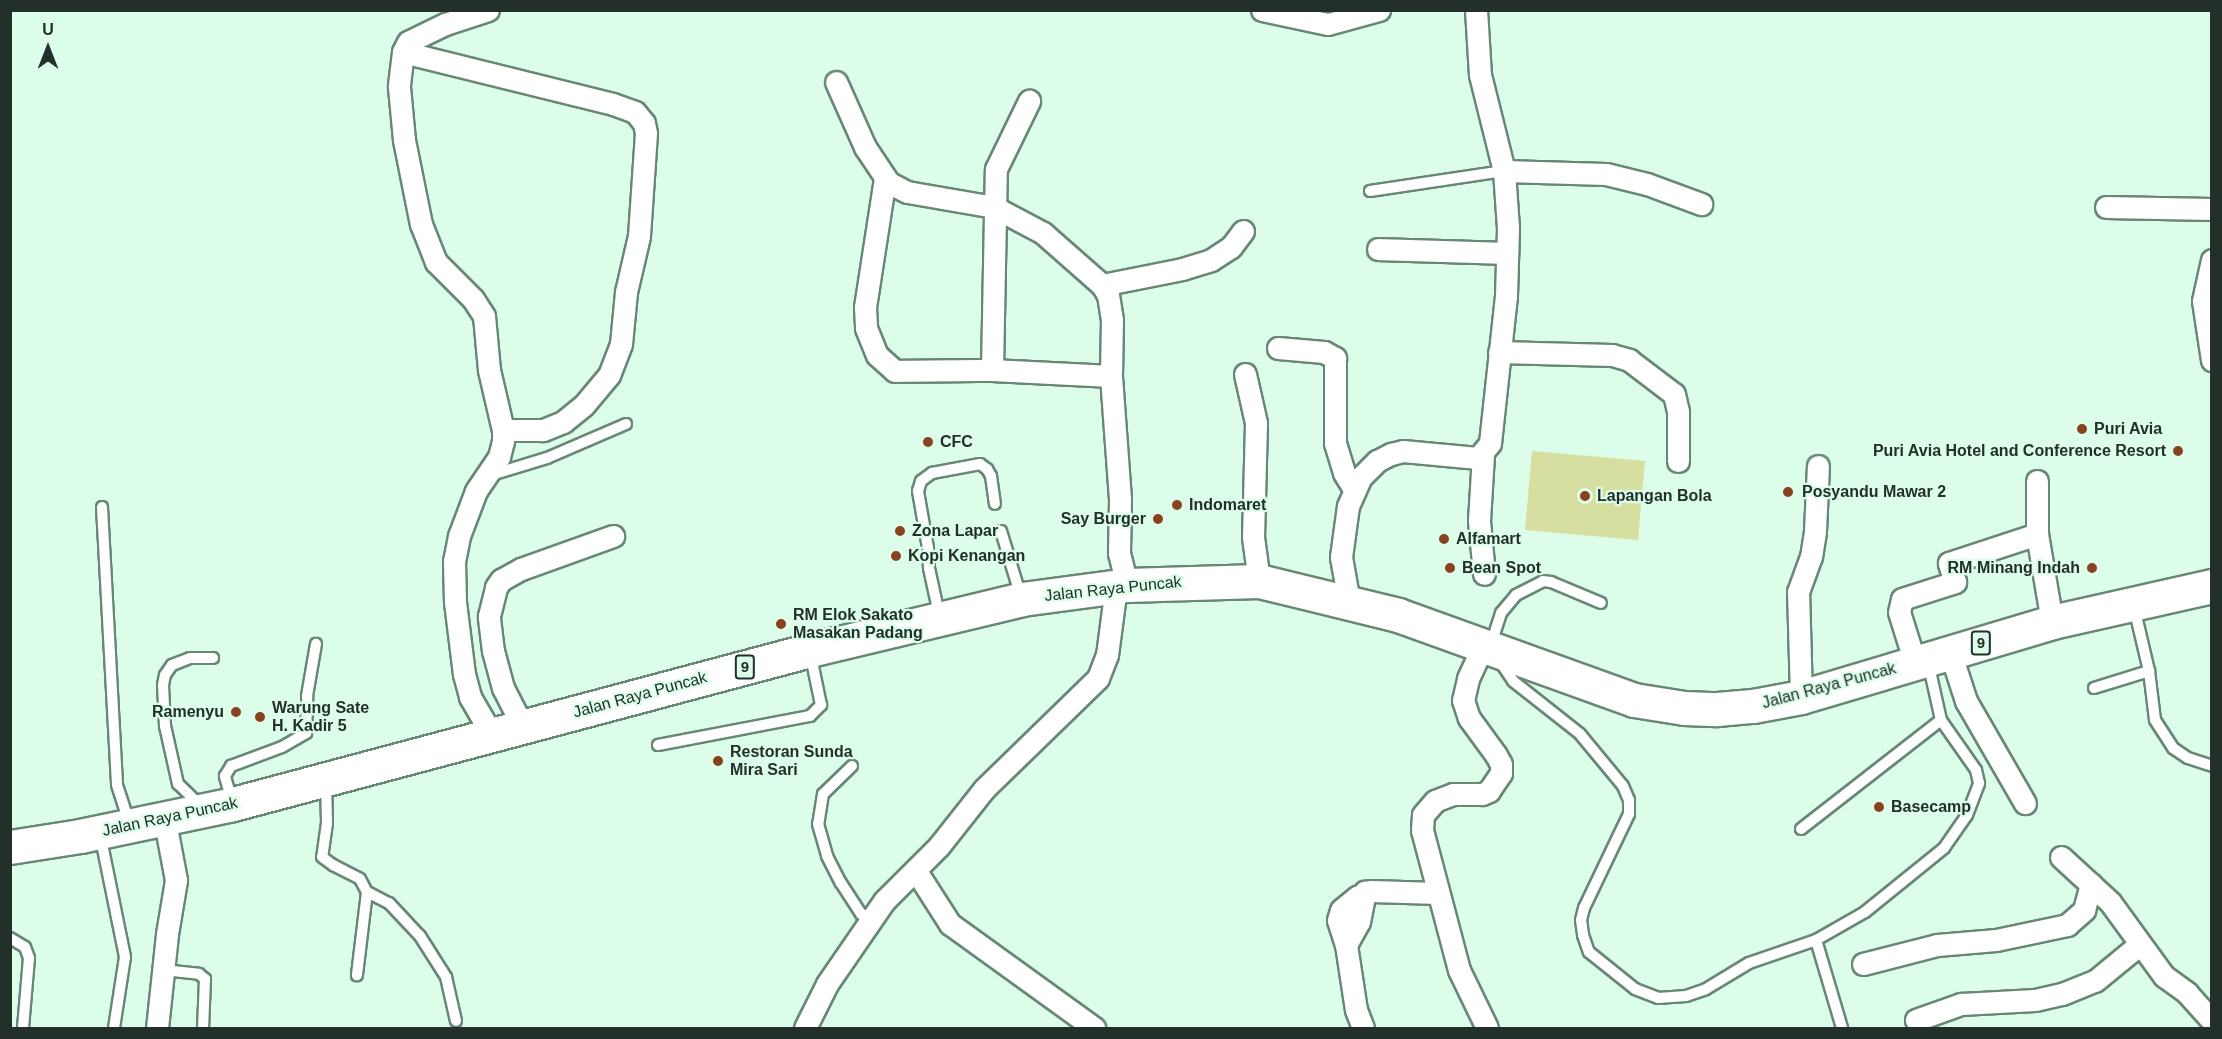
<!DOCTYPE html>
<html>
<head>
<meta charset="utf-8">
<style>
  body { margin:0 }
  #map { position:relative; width:2222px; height:1039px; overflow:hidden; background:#dbfde9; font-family:Helvetica,sans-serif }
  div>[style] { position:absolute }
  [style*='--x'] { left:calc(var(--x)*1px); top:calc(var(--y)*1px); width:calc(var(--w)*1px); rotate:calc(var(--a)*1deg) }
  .green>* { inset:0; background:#d7dfa0 }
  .roads { filter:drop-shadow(2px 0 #688775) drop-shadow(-2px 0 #688775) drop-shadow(0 2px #688775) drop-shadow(0 -2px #688775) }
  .lane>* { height:10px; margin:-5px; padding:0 5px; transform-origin:5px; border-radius:5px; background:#fff }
  .street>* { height:21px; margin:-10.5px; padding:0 10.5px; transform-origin:10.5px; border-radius:10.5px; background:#fff }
  .highway>* { height:33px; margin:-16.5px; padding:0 16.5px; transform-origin:16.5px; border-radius:16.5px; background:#fff }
  .dots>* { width:16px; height:16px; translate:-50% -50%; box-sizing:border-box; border:3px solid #dbfde9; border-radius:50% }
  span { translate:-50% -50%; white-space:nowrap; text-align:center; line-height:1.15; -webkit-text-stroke:4.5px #dbfde9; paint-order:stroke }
  .shield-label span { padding:2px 4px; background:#dbfde9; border:2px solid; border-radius:4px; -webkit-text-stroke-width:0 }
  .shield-label { font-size:15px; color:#233029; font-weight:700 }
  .poi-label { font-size:16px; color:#233029; font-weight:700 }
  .left { translate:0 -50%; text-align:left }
  .right { translate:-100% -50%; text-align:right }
  .street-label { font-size:16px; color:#233029 }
  .frame { position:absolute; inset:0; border:12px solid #233029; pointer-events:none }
  .north { position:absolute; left:18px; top:18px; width:60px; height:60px; -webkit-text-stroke:4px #dbfde9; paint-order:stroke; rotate:0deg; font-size:16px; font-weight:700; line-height:24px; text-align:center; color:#233029 }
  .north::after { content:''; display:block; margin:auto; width:21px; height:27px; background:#233029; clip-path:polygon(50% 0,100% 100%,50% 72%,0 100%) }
</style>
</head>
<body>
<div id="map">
  <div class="green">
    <i style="clip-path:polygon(1532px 451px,1645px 461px,1638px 540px,1525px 530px)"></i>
  </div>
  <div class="roads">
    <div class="lane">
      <i style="--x:1370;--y:191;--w:135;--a:-8.5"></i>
      <i style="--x:488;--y:476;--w:62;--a:-17"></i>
      <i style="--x:547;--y:458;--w:86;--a:-23.3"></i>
      <i style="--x:102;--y:507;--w:278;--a:86.9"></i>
      <i style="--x:117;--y:785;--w:40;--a:72"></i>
      <i style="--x:1001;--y:531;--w:69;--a:73.1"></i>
      <i style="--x:2134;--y:607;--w:66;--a:76.8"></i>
      <i style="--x:2149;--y:671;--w:49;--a:83"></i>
      <i style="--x:2155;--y:720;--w:33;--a:57"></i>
      <i style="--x:2173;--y:748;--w:18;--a:34"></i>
      <i style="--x:2188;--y:758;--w:25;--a:18"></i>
      <i style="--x:939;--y:614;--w:47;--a:-102.3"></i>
      <i style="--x:929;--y:568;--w:20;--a:-93"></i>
      <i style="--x:928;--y:548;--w:58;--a:-100"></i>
      <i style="--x:918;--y:491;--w:10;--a:-73"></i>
      <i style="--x:921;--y:481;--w:14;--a:-36"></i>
      <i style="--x:932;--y:473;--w:49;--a:-10.6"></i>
      <i style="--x:980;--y:464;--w:9;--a:36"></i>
      <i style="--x:987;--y:469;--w:8;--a:60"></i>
      <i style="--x:991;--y:476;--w:28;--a:82"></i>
      <i style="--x:1491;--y:644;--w:33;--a:-72"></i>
      <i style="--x:1501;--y:613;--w:23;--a:-50"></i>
      <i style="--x:1516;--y:595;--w:30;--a:-27"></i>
      <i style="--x:1543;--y:581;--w:8;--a:7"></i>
      <i style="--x:1551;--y:582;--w:54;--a:22.8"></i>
      <i style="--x:1499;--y:660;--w:25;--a:56"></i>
      <i style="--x:1513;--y:681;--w:85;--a:38.3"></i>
      <i style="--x:1580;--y:734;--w:67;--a:50.4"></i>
      <i style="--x:1623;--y:786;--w:15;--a:67"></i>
      <i style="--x:1629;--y:800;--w:14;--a:90"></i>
      <i style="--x:1629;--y:814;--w:104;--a:115.6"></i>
      <i style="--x:1584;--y:908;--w:12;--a:104"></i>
      <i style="--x:1581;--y:920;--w:15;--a:82"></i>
      <i style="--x:1583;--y:935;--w:18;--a:71"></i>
      <i style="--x:1589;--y:952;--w:59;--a:38.8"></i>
      <i style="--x:1635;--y:989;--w:25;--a:21"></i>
      <i style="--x:1658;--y:998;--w:28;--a:-4"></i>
      <i style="--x:1686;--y:996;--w:21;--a:-19"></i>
      <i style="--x:1706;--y:989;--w:50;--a:-31.2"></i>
      <i style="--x:1749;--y:963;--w:71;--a:-18.9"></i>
      <i style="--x:1816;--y:940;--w:56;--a:-29.7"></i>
      <i style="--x:1865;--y:912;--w:102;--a:-39"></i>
      <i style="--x:1944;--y:848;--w:40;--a:-55.1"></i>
      <i style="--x:1967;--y:815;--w:34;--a:-69"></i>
      <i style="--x:1979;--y:783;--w:13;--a:-103"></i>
      <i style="--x:1976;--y:770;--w:61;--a:-125"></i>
      <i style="--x:2094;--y:688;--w:58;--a:-17.2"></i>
      <i style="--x:658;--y:745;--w:155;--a:-10.8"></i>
      <i style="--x:810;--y:716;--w:16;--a:-45"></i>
      <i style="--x:821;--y:705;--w:54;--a:-101.7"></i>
      <i style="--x:852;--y:766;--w:40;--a:136"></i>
      <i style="--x:823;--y:794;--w:30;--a:99"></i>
      <i style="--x:818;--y:824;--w:33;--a:74"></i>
      <i style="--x:827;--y:856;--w:30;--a:63"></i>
      <i style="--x:841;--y:883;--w:37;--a:57"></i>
      <i style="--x:861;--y:914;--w:12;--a:14"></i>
      <i style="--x:326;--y:782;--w:41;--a:88.6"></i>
      <i style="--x:327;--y:823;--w:34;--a:98"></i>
      <i style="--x:322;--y:857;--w:14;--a:36"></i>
      <i style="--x:333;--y:865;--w:30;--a:27"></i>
      <i style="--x:360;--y:879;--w:15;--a:62"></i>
      <i style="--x:367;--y:892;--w:84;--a:96.9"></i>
      <i style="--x:232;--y:801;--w:26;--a:-106"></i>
      <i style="--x:225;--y:776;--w:12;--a:-59"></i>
      <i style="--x:231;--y:766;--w:54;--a:-20.4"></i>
      <i style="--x:282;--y:747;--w:28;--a:-30"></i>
      <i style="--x:306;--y:733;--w:37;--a:-88"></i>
      <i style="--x:307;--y:696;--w:53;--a:-80.2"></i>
      <i style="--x:201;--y:806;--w:32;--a:-136"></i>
      <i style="--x:178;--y:784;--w:59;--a:-102.6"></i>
      <i style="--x:165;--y:726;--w:41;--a:-92.8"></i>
      <i style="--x:163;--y:685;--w:10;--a:-79"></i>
      <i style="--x:165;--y:675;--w:12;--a:-55"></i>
      <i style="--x:172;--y:665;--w:19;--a:-21"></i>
      <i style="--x:190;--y:658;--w:23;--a:0"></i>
      <i style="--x:1801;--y:829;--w:177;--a:-37.9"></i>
      <i style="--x:1941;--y:720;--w:59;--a:-102.6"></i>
      <i style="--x:100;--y:834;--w:126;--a:78.5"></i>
      <i style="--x:125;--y:957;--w:72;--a:98.8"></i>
      <i style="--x:367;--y:892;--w:25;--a:27"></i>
      <i style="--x:389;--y:903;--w:45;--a:46.8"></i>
      <i style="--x:420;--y:936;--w:49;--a:57.6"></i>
      <i style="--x:446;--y:977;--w:45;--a:77.2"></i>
      <i style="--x:10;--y:938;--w:17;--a:31"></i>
      <i style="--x:25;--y:947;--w:12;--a:70"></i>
      <i style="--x:29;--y:958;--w:70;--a:94.9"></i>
      <i style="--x:1816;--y:940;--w:92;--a:73.5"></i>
      <i style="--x:163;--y:970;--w:36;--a:6"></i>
      <i style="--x:199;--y:974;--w:8;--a:40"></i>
      <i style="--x:205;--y:979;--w:49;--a:92.3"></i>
    </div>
    <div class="street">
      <i style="--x:488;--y:10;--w:45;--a:162"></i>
      <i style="--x:445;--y:24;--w:41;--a:154.1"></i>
      <i style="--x:408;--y:42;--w:11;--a:117"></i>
      <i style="--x:403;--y:52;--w:35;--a:97"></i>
      <i style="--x:399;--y:87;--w:53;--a:84.6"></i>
      <i style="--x:404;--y:140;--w:86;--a:78.6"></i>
      <i style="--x:421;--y:224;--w:41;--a:68.5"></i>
      <i style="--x:436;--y:262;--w:52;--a:45"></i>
      <i style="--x:473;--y:299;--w:20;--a:57"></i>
      <i style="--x:484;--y:316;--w:54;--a:84.7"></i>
      <i style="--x:489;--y:370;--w:62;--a:76.9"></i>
      <i style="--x:503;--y:430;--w:11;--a:90"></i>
      <i style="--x:503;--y:441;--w:16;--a:104"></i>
      <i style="--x:499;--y:457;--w:41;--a:124.1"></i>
      <i style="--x:476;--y:491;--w:48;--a:110.7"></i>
      <i style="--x:459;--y:536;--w:25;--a:101"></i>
      <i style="--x:454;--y:561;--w:41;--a:88.6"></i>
      <i style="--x:455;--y:602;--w:73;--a:82.9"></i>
      <i style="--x:464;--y:674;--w:24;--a:75"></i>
      <i style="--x:470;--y:697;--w:44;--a:59.9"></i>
      <i style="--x:1262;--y:10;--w:67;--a:12"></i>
      <i style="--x:1328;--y:24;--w:53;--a:-15.4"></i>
      <i style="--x:403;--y:52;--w:216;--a:13.9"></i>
      <i style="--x:613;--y:104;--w:23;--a:20"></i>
      <i style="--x:635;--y:112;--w:14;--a:51"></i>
      <i style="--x:644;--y:123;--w:10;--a:79"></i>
      <i style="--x:646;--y:133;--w:103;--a:93.9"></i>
      <i style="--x:639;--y:236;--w:57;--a:103.1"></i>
      <i style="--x:626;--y:292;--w:52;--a:95.5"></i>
      <i style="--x:621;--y:344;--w:33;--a:111"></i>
      <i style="--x:609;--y:375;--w:39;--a:130"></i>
      <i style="--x:584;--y:405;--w:27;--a:141"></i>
      <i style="--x:563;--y:422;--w:22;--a:158"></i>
      <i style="--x:543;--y:430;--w:40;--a:180"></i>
      <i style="--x:1504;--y:171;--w:102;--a:1.7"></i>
      <i style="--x:1606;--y:174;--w:42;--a:13.7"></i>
      <i style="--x:1647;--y:184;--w:58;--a:20.3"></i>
      <i style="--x:885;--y:178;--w:131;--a:98.8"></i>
      <i style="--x:865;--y:307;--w:21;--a:87"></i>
      <i style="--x:866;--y:328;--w:29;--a:68"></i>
      <i style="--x:877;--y:355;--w:24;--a:42"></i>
      <i style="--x:895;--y:371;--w:97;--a:-0.6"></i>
      <i style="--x:992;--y:370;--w:201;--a:-88.9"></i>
      <i style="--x:996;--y:169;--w:76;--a:-64.1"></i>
      <i style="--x:2106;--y:207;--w:106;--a:1.1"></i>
      <i style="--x:1378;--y:249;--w:128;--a:1.8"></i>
      <i style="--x:2212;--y:260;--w:42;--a:102.4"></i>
      <i style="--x:2203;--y:301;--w:60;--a:81.3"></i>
      <i style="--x:1102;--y:285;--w:82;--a:-11.3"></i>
      <i style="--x:1182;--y:269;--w:30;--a:-17"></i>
      <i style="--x:1211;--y:260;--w:24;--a:-33"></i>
      <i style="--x:1231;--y:247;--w:20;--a:-53"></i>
      <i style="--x:1278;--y:348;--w:46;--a:5"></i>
      <i style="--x:1324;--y:352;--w:13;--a:29"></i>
      <i style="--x:1335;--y:358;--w:85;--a:90"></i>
      <i style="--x:1335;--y:443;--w:31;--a:73"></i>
      <i style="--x:1344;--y:473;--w:19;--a:58"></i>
      <i style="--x:1499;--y:352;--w:113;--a:1.5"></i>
      <i style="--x:1612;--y:355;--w:18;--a:16"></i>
      <i style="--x:1629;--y:360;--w:56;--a:37.1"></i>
      <i style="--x:1674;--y:394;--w:17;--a:77"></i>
      <i style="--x:1678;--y:411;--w:50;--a:90"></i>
      <i style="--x:992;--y:370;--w:119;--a:2.9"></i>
      <i style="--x:1245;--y:374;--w:50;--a:77.3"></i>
      <i style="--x:1256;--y:423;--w:114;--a:91.5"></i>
      <i style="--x:1253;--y:537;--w:44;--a:82.2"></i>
      <i style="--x:1483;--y:455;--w:66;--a:93.5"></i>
      <i style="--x:1479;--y:521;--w:53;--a:84.6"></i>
      <i style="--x:2037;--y:481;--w:53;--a:90"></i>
      <i style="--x:2037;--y:534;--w:89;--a:80.3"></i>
      <i style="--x:1349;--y:602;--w:46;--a:-100.1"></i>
      <i style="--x:1341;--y:557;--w:51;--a:-82.2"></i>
      <i style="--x:1348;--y:506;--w:32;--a:-66"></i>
      <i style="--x:1361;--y:477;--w:23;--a:-45"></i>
      <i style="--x:1377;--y:461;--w:16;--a:-27"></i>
      <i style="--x:1391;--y:454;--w:12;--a:-14"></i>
      <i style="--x:1403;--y:451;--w:75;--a:5.3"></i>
      <i style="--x:1478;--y:458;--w:19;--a:-51"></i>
      <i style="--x:1490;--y:443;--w:148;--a:-83.8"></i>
      <i style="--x:1506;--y:296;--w:68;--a:-88.3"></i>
      <i style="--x:1508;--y:228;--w:57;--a:-94"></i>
      <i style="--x:1504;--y:171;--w:99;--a:-104"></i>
      <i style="--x:1480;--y:75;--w:65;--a:-93.5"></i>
      <i style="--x:1484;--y:644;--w:38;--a:115"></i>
      <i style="--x:1468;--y:679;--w:22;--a:103"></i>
      <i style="--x:1463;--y:700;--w:19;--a:72"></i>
      <i style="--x:1469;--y:718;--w:46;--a:53.9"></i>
      <i style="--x:1496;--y:755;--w:10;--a:61"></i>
      <i style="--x:1501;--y:764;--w:9;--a:90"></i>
      <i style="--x:1501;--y:773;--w:22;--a:124"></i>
      <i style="--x:1489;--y:791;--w:8;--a:157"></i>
      <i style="--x:1482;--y:794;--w:29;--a:180"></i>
      <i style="--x:1453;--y:794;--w:19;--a:159"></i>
      <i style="--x:1435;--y:801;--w:18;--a:131"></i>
      <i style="--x:1423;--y:815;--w:15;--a:94"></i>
      <i style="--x:1422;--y:830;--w:145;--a:75.2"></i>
      <i style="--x:1459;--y:970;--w:64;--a:64.2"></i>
      <i style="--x:1915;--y:663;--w:53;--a:-107.4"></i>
      <i style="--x:1899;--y:612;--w:13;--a:-77"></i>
      <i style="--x:1902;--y:599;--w:56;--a:-17.8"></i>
      <i style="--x:1955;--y:582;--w:20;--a:-108"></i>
      <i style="--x:1949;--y:563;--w:93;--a:-18.2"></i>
      <i style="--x:1955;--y:667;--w:36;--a:72"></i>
      <i style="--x:1966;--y:701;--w:118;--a:60"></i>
      <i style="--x:1801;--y:697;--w:105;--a:-91.6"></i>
      <i style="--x:1798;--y:592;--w:37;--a:-70"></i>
      <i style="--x:1811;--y:557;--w:26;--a:-81"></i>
      <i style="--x:1815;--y:531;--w:65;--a:-87.4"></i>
      <i style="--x:523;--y:727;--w:44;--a:-117.1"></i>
      <i style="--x:503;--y:688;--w:38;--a:-105"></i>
      <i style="--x:493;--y:651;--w:35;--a:-97"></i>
      <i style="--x:489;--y:616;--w:30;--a:-76"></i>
      <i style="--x:496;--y:587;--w:9;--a:-54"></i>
      <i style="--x:501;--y:580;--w:23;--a:-29"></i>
      <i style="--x:521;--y:569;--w:98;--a:-19.7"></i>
      <i style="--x:2061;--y:857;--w:67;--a:42.6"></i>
      <i style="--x:2110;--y:902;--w:92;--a:53.9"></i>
      <i style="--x:2164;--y:976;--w:29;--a:36"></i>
      <i style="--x:2187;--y:993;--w:38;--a:48"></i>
      <i style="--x:916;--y:871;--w:63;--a:57.3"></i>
      <i style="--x:950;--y:924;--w:178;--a:35.8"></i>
      <i style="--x:1346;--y:945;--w:26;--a:-61"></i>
      <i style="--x:1359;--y:922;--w:31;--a:-79"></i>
      <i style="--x:1863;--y:964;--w:76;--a:-14.4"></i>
      <i style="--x:1937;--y:945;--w:59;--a:-4.8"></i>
      <i style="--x:1996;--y:940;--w:73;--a:-11.9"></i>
      <i style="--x:2067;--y:925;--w:23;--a:-41"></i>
      <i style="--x:2084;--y:910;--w:27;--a:-75"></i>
      <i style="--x:1916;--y:1020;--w:48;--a:-19.6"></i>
      <i style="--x:1961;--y:1004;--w:74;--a:-3.1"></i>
      <i style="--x:2035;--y:1000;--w:28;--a:-13"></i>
      <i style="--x:2062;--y:994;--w:35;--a:-22"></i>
      <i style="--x:2095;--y:981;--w:58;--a:-39.4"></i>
      <i style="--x:157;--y:1028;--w:95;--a:-83.9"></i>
      <i style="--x:167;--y:934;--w:55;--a:-80.5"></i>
      <i style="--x:176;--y:880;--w:54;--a:-100.7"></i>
      <i style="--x:166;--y:827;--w:11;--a:-56"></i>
      <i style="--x:805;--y:1028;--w:49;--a:-63.4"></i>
      <i style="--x:827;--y:984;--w:101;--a:-55.5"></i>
      <i style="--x:884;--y:901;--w:78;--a:-45"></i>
      <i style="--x:939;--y:846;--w:73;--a:-51.7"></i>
      <i style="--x:984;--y:789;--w:159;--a:-44.2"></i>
      <i style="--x:1098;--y:678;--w:25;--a:-69"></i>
      <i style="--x:1107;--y:655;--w:62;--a:-82.5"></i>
      <i style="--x:1115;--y:594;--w:15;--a:-37"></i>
      <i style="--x:1127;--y:585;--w:33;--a:-104"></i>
      <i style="--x:1119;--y:553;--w:54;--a:-88.9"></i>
      <i style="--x:1120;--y:499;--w:123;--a:-94.2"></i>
      <i style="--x:1111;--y:376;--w:56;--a:-89"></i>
      <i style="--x:1112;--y:320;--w:25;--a:-99"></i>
      <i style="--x:1108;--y:295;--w:12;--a:-121"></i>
      <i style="--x:1102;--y:285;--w:79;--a:-138.6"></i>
      <i style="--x:1043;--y:233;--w:55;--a:-152"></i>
      <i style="--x:994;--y:207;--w:88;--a:-170.2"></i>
      <i style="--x:907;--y:192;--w:20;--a:-153"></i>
      <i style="--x:889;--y:183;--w:43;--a:-123.7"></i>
      <i style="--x:865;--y:147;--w:71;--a:-114"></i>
      <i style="--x:1363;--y:1028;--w:19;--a:-111"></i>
      <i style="--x:1356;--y:1010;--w:66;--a:-98.7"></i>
      <i style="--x:1346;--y:945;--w:26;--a:-108"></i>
      <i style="--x:1338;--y:920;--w:10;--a:-73"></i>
      <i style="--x:1341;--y:910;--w:21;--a:-39"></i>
      <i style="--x:1357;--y:897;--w:15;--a:-23"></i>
      <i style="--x:1371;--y:891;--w:66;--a:1.7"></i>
    </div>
    <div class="highway">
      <i style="--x:10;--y:847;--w:71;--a:-8.9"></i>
      <i style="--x:80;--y:836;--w:156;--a:-11.8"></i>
      <i style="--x:233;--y:804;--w:597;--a:-14.94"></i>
      <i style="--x:810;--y:650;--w:218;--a:-13.5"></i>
      <i style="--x:1022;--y:599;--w:106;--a:-7.6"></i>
      <i style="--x:1127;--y:585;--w:132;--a:-1.7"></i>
      <i style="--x:1259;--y:581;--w:143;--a:13.7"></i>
      <i style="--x:1398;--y:615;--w:251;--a:19.8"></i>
      <i style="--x:1634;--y:700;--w:51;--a:9.1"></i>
      <i style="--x:1684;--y:708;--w:33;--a:2"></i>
      <i style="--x:1717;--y:709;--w:36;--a:-5"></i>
      <i style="--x:1753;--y:706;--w:49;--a:-10.6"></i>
      <i style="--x:1801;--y:697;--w:262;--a:-16.6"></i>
      <i style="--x:2052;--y:622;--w:164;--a:-12.7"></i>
    </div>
  </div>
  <div class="dots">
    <i style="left:2082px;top:429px;background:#89421f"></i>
    <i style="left:928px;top:442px;background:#89421f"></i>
    <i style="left:2178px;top:451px;background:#89421f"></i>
    <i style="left:1788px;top:492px;background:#89421f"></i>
    <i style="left:1585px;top:496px;background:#89421f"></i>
    <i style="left:1177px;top:505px;background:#89421f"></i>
    <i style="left:1158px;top:519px;background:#89421f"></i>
    <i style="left:900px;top:531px;background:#89421f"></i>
    <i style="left:1444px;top:539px;background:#89421f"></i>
    <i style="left:896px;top:556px;background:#89421f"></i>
    <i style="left:1450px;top:568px;background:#89421f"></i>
    <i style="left:2092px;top:568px;background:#89421f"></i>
    <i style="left:781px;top:624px;background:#89421f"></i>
    <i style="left:236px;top:712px;background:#89421f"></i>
    <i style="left:260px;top:717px;background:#89421f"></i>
    <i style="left:718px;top:761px;background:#89421f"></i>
    <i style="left:1879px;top:807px;background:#89421f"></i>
  </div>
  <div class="shield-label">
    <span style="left:1981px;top:643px">9</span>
    <span style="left:745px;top:667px">9</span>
  </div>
  <div class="poi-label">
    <span class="left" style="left:2094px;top:429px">Puri Avia</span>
    <span class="left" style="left:940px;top:442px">CFC</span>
    <span class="right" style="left:2166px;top:451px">Puri Avia Hotel and Conference Resort</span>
    <span class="left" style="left:1802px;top:492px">Posyandu Mawar 2</span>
    <span class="left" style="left:1597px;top:496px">Lapangan Bola</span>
    <span class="left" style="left:1189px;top:505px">Indomaret</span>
    <span class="right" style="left:1146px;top:519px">Say Burger</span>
    <span class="left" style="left:912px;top:531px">Zona Lapar</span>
    <span class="left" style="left:1456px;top:539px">Alfamart</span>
    <span class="left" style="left:908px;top:556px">Kopi Kenangan</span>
    <span class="left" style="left:1462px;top:568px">Bean Spot</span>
    <span class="right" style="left:2080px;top:568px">RM Minang Indah</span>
    <span class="left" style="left:793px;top:624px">RM Elok Sakato<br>Masakan Padang</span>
    <span class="left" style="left:272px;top:717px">Warung Sate<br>H. Kadir 5</span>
    <span class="right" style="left:224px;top:712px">Ramenyu</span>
    <span class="left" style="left:730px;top:761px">Restoran Sunda<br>Mira Sari</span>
    <span class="left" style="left:1891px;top:807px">Basecamp</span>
  </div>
  <div class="street-label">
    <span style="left:1113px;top:589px;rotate:-6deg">Jalan Raya Puncak</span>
    <span style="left:1829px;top:686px;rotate:-15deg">Jalan Raya Puncak</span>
    <span style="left:640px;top:695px;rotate:-15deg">Jalan Raya Puncak</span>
    <span style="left:170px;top:817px;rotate:-12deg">Jalan Raya Puncak</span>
  </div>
  <div class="frame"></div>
  <div class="north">U</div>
</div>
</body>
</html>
